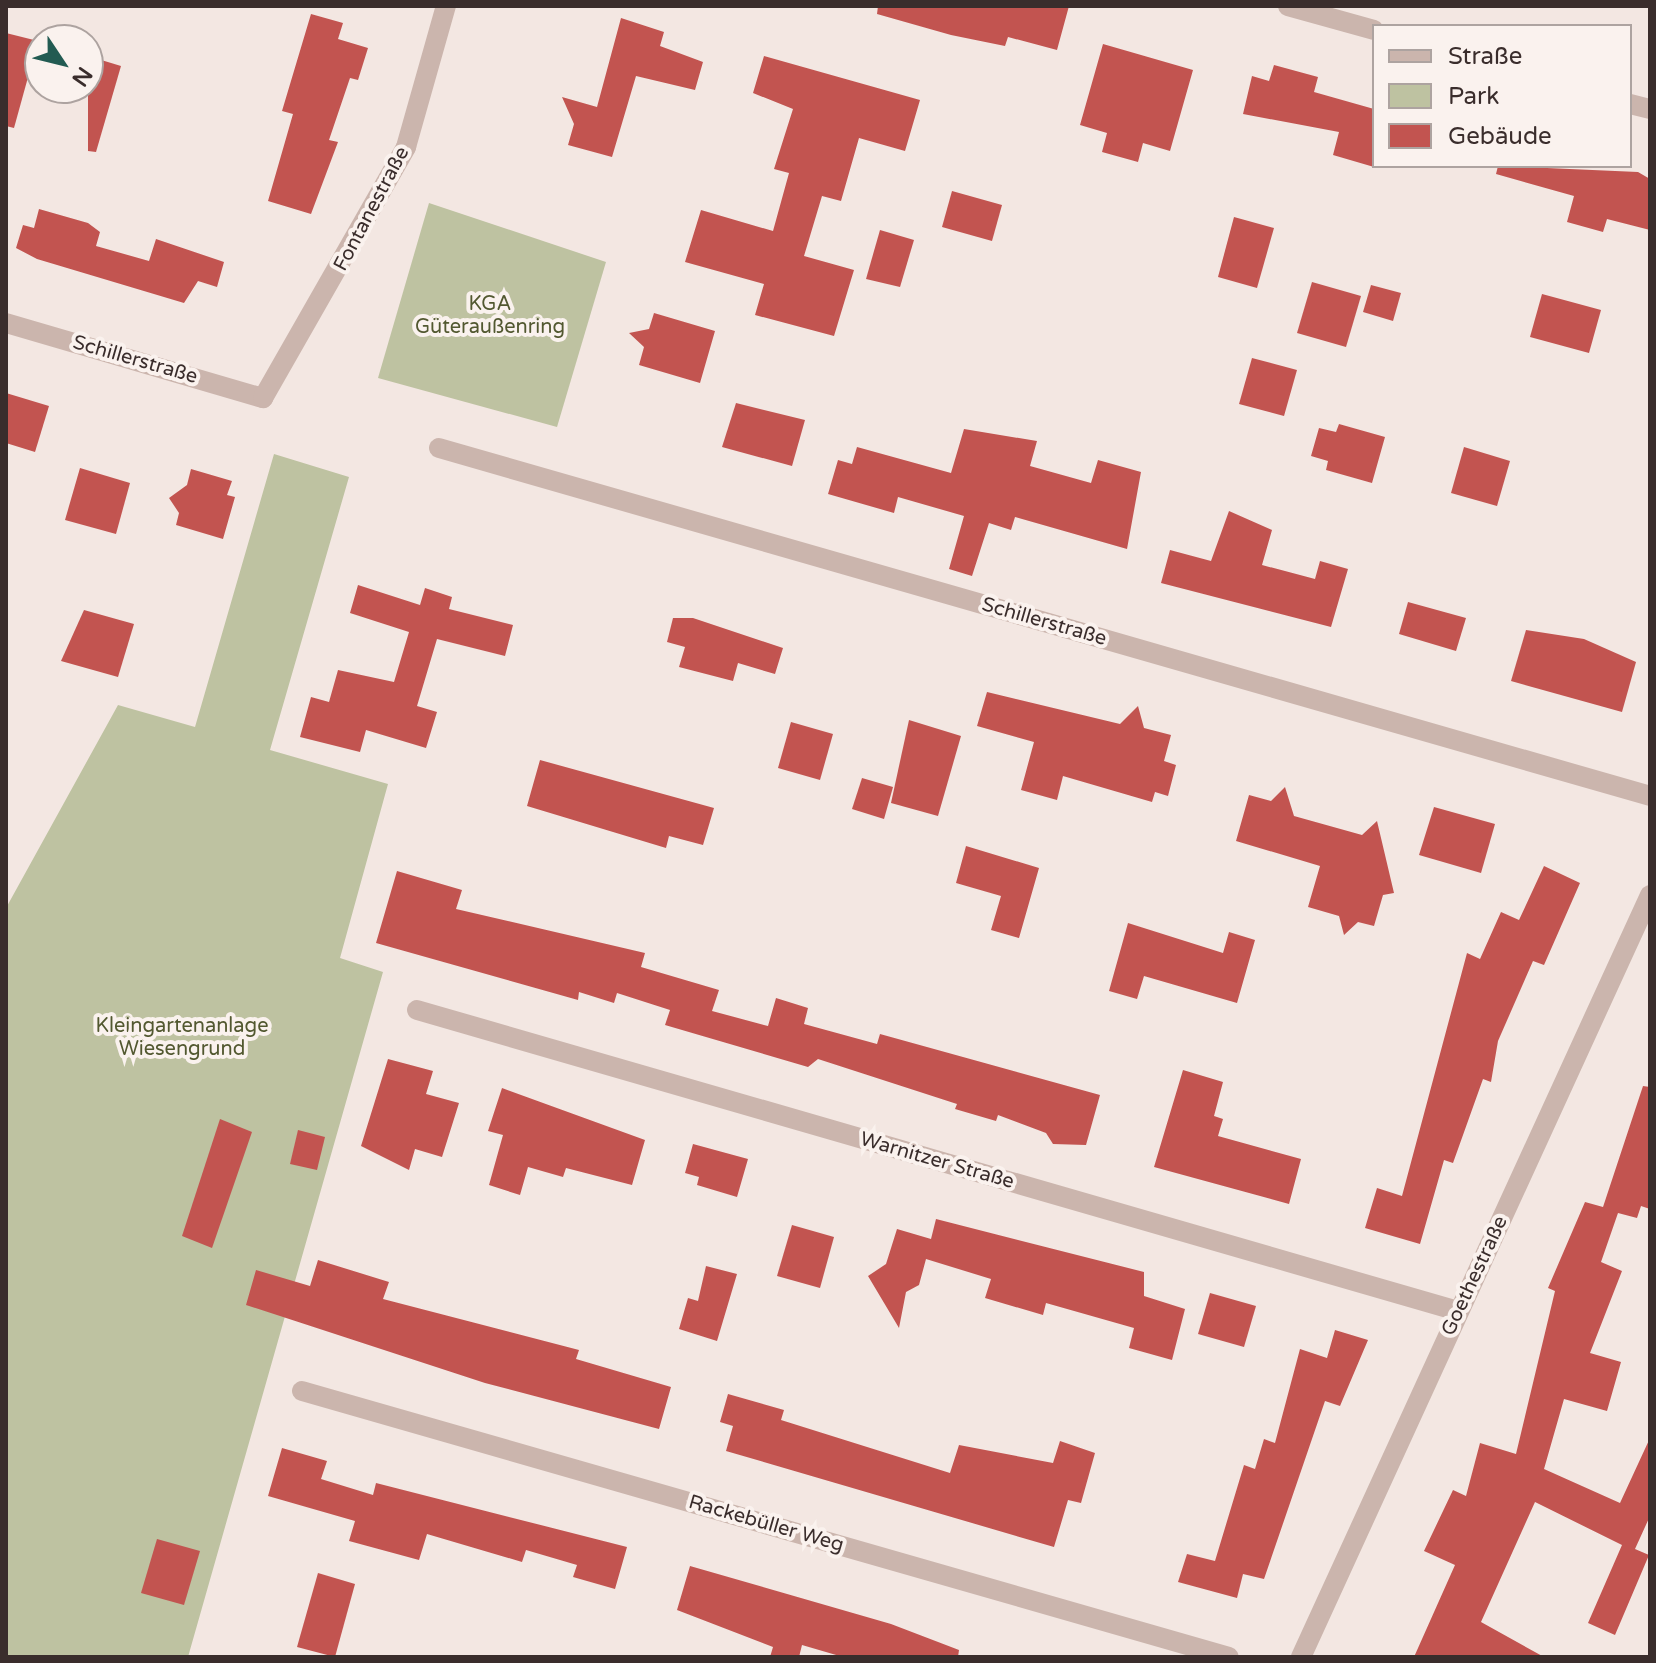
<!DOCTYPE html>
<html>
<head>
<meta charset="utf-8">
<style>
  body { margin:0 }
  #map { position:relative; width:1656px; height:1663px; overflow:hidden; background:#f3e7e2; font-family:"Varela Round",sans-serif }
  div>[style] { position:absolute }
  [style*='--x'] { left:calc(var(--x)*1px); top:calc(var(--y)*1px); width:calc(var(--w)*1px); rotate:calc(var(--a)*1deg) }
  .green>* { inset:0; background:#bec2a1 }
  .building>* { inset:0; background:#c25450 }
  .minor>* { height:20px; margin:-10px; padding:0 10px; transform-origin:10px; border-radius:10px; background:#cbb5ad }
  span { translate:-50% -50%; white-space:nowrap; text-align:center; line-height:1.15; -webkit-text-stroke:8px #faf2ee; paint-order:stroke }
  .street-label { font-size:20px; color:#3a2d2c }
  .park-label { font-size:20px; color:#525830 }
  .frame { position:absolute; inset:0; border:8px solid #3a2d2c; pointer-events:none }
  .legend { position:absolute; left:1372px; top:24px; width:260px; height:144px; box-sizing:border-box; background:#faf2ee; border:2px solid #ada3a0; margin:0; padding:10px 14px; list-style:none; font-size:24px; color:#3a2d2c }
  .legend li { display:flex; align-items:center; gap:16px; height:40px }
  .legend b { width:40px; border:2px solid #ada3a0 }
  .north { position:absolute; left:24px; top:24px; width:80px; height:80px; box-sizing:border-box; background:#faf2ee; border:2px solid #ada3a0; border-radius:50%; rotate:125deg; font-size:22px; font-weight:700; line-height:32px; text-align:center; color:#3a2d2c }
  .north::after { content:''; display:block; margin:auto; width:28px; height:36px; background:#225b52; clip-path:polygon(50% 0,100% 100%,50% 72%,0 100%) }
</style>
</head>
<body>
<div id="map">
  <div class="green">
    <i style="clip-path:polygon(429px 203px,606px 262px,557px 427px,378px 378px)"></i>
    <i style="clip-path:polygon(274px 454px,349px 477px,270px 750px,388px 784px,340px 958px,383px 972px,188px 1657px,6px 1657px,6px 908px,118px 705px,195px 727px)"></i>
  </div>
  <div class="building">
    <i style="clip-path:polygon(878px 6px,1069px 6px,1057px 50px,1008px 37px,1005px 46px,951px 35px,877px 14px)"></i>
    <i style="clip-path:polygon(311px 14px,343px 23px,338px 39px,368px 48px,358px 80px,350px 78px,329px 140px,338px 142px,311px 214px,268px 201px,293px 114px,282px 111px)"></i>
    <i style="clip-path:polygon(621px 18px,664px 32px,660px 46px,703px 62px,695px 90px,636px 76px,612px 157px,568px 145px,574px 124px,562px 97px,597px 107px)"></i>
    <i style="clip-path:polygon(6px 33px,38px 41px,14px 128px,6px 126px)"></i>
    <i style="clip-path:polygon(1103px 44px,1193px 70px,1170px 151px,1143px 143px,1138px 162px,1102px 152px,1107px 133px,1080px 125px)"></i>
    <i style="clip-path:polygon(88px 56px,121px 66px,96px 152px,88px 151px)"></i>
    <i style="clip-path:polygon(764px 56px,920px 100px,905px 151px,859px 138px,841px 201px,822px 196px,804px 256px,854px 270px,834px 336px,755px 315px,764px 284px,685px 262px,701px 210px,773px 231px,789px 173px,774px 169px,793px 109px,753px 93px)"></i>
    <i style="clip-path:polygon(1274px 65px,1318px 77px,1314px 92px,1374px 109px,1374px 167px,1333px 155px,1339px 132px,1243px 114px,1252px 76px,1269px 81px)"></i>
    <i style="clip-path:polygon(1498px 166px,1638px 172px,1650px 179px,1650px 230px,1607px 219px,1603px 232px,1567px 222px,1574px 196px,1496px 174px)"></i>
    <i style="clip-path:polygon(952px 191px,1002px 205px,992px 241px,942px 227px)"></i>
    <i style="clip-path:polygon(39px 209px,88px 223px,100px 232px,96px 246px,149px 261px,156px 239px,224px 262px,217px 287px,198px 281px,184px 303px,37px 259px,16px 248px,23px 225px,34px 228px)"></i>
    <i style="clip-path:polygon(1234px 217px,1274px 228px,1257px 288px,1218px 277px)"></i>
    <i style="clip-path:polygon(880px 230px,914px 240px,900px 287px,866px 279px)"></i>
    <i style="clip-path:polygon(1312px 282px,1361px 296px,1346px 347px,1297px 333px)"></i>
    <i style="clip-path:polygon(1371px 285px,1401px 293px,1393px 321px,1363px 312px)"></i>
    <i style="clip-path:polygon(1542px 294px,1601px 310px,1589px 353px,1530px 337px)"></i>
    <i style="clip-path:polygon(654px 313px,715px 331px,700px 383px,639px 365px,644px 347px,629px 333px,649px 329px)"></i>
    <i style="clip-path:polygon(1252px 358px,1297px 370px,1284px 416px,1239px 404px)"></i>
    <i style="clip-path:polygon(6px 393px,49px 406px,35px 452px,6px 443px)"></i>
    <i style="clip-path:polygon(736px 403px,805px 420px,792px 466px,722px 447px)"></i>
    <i style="clip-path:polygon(1339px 424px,1385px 437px,1372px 483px,1326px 470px,1328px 461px,1311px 456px,1319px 428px,1336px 432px)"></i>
    <i style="clip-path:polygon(964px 429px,1037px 441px,1030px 466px,1091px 483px,1098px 460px,1141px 472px,1127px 549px,1015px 517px,1011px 530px,989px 523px,972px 576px,949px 569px,964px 516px,898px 497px,894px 513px,828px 494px,838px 460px,852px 464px,857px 447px,951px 473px)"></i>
    <i style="clip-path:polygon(1464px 447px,1510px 461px,1497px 506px,1451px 493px)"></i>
    <i style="clip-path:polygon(80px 468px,130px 483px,116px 534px,65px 520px)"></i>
    <i style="clip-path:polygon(191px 469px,232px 481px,227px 495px,235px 497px,223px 539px,176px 525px,179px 513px,169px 498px,187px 485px)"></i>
    <i style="clip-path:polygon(1229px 511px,1272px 530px,1262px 565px,1315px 579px,1320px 561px,1348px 569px,1331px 627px,1161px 583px,1170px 550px,1211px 561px)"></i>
    <i style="clip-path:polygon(358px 585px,420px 605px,425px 588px,452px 597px,449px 609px,513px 625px,505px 656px,437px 639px,417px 706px,437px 712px,426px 748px,366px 730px,360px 752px,300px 737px,311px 697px,329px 702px,338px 670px,394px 682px,409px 632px,350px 613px)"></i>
    <i style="clip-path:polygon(1408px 602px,1466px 618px,1456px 651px,1399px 634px)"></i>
    <i style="clip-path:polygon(84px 610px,134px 624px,118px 677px,61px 661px)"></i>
    <i style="clip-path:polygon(673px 618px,693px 618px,783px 648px,775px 674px,738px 663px,733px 681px,679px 667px,685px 647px,667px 642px)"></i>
    <i style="clip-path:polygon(1526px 630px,1584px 639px,1636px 662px,1622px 712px,1511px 681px)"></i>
    <i style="clip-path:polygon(987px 692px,1120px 724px,1138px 706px,1144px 728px,1171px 735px,1164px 761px,1176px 765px,1168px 796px,1155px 792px,1152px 802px,1063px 776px,1057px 800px,1021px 790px,1034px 742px,977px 726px)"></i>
    <i style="clip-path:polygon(909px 720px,961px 736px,938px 816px,891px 803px)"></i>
    <i style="clip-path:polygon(791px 722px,833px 734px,820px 780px,778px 768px)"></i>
    <i style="clip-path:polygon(540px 760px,714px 808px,703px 845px,669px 836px,666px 848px,527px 806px)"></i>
    <i style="clip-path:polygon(862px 778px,893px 787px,884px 819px,852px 809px)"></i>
    <i style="clip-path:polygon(1285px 787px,1294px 816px,1362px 835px,1377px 821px,1394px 893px,1383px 895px,1374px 926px,1358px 922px,1344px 935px,1339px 916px,1308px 907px,1320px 866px,1236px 841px,1249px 795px,1271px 801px)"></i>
    <i style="clip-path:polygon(1434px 807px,1495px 824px,1481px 873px,1419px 855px)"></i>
    <i style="clip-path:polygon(966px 846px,1039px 868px,1019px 938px,991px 930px,1001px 896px,956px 883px)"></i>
    <i style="clip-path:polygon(1544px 866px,1580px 883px,1544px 965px,1533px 961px,1498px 1041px,1491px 1082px,1483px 1079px,1453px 1163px,1444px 1160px,1420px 1244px,1365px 1228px,1377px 1188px,1402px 1196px,1467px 953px,1480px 959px,1501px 912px,1519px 920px)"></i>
    <i style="clip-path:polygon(397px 871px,462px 890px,456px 909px,645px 953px,641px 967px,719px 990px,712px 1011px,768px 1026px,776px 998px,808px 1008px,804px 1024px,877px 1044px,880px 1034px,1100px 1095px,1086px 1145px,1053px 1144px,1046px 1133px,998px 1115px,996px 1121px,955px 1109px,957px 1104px,818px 1059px,808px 1067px,665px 1025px,670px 1010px,617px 993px,614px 1003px,579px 992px,578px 1000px,376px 943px)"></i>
    <i style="clip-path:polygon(1128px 923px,1223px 953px,1229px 932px,1255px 940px,1237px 1003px,1144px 976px,1137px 999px,1109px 991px)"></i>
    <i style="clip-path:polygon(388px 1059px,433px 1071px,426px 1094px,459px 1103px,442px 1157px,415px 1149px,409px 1170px,361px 1146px)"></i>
    <i style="clip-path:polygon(1183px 1070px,1223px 1082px,1214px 1116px,1223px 1119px,1218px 1136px,1301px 1159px,1289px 1204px,1154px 1167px)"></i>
    <i style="clip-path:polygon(1643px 1086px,1650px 1087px,1650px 1209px,1641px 1206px,1637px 1218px,1618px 1213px,1601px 1262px,1622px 1271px,1590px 1353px,1621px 1362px,1607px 1411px,1564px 1399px,1544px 1469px,1620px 1503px,1650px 1438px,1650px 1516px,1635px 1549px,1649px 1555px,1615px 1635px,1588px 1623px,1622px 1545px,1535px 1502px,1481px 1622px,1544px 1657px,1414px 1657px,1455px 1565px,1424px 1551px,1453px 1490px,1466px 1496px,1480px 1443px,1516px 1454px,1555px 1291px,1548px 1288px,1585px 1202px,1603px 1207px)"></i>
    <i style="clip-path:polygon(502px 1088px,645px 1140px,632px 1185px,566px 1168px,563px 1177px,528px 1167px,520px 1195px,489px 1185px,503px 1135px,488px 1131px)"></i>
    <i style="clip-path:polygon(220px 1119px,252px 1132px,212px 1248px,182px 1236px)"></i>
    <i style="clip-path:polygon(298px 1130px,325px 1137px,317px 1170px,290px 1164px)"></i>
    <i style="clip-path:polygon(693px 1144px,748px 1159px,737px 1197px,697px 1185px,699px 1177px,685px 1173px)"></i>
    <i style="clip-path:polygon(936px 1219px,1144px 1272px,1144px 1296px,1185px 1309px,1172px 1360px,1129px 1348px,1134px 1328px,1046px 1303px,1043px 1315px,985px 1298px,991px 1279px,926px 1259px,919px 1285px,906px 1292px,899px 1328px,868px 1276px,886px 1264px,897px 1229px,931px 1239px)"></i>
    <i style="clip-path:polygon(792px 1225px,834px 1237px,820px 1288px,777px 1276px)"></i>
    <i style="clip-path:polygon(318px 1260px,389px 1282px,383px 1299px,579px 1350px,576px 1359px,671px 1387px,659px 1429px,485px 1383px,246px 1305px,256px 1270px,310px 1286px)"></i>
    <i style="clip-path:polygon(706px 1266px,737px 1274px,717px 1341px,679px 1329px,688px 1298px,698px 1301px)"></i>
    <i style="clip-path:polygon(1210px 1293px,1256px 1306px,1244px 1347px,1198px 1334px)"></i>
    <i style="clip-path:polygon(1335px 1330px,1368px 1340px,1340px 1406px,1325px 1401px,1264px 1579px,1243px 1574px,1237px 1598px,1178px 1582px,1187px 1554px,1215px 1561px,1244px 1465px,1255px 1469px,1264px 1439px,1275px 1443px,1300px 1349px,1327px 1358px)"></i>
    <i style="clip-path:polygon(728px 1394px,784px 1410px,781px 1420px,950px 1473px,959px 1445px,1053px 1463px,1060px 1441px,1095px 1453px,1081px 1503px,1068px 1500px,1054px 1547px,726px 1451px,733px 1426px,720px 1422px)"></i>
    <i style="clip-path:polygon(282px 1448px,327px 1461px,321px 1479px,373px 1495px,376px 1483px,627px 1547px,615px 1589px,573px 1577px,577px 1565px,526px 1550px,522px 1562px,427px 1534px,419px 1560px,349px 1541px,355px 1521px,268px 1496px)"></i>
    <i style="clip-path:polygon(157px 1539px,200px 1551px,184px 1605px,141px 1593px)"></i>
    <i style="clip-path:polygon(690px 1566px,891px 1624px,959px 1650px,958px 1657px,843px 1657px,802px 1645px,799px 1657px,770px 1657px,773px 1647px,677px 1610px)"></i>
    <i style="clip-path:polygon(318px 1573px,355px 1584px,335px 1657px,297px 1647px)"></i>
  </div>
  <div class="minor">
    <i style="--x:1288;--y:6;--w:89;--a:15.6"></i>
    <i style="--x:1630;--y:104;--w:21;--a:14"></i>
    <i style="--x:6;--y:323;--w:268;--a:16.3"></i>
    <i style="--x:263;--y:398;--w:289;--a:-60.3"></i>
    <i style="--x:406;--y:147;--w:147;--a:-74.2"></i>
    <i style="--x:439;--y:448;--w:1260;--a:16.03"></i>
    <i style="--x:417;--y:1010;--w:1084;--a:16.13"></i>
    <i style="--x:302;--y:1391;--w:964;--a:16.01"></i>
    <i style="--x:1301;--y:1657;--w:838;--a:-65.39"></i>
  </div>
  <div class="street-label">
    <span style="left:372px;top:209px;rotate:-62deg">Fontanestraße</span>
    <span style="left:135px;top:360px;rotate:16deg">Schillerstraße</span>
    <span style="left:1044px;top:622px;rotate:16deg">Schillerstraße</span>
    <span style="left:937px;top:1161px;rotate:16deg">Warnitzer Straße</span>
    <span style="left:1475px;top:1276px;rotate:-65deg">Goethestraße</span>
    <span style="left:766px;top:1524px;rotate:16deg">Rackebüller Weg</span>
  </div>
  <div class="park-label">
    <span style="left:490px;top:316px">KGA<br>Güteraußenring</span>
    <span style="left:182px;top:1038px">Kleingartenanlage<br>Wiesengrund</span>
  </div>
  <div class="frame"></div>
  <ul class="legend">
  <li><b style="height:10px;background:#cbb5ad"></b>Straße</li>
  <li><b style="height:22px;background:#bec2a1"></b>Park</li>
  <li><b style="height:22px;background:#c25450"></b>Gebäude</li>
  </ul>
  <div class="north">N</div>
</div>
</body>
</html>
